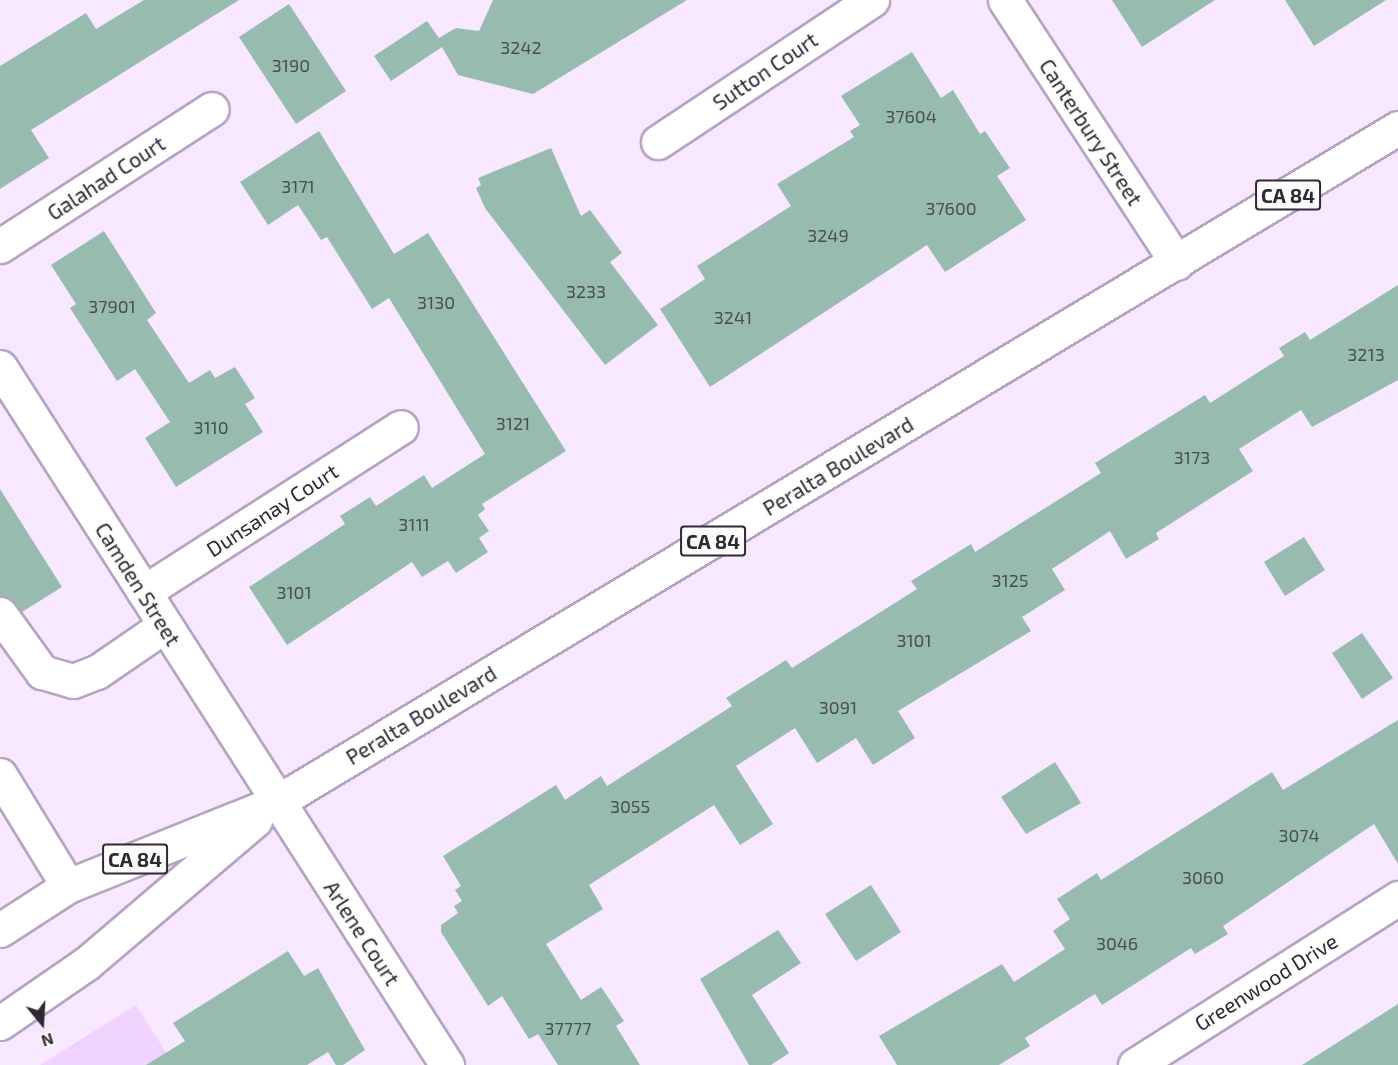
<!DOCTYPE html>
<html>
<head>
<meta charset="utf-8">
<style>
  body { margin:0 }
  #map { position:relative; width:1398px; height:1065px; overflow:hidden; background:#f7e8ff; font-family:"Exo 2",sans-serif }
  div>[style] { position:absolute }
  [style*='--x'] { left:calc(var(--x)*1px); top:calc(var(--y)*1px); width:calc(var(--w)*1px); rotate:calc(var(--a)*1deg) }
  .green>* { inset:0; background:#f0d2fe }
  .building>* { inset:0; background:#97bcaf }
  .roads { filter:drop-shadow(2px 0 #b6a4c0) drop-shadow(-2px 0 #b6a4c0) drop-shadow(0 2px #b6a4c0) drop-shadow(0 -2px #b6a4c0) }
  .minor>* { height:33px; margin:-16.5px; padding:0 16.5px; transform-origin:16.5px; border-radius:16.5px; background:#fff }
  .major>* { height:33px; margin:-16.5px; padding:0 16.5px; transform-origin:16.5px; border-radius:16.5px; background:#fff }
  span { translate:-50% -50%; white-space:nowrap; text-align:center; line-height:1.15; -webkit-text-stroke:4.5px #fbfbfb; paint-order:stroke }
  .number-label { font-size:18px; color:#4a4e53 }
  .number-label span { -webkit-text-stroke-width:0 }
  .shield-label span { padding:2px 4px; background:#fbfbfb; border:2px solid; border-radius:4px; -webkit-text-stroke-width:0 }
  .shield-label { font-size:20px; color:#302934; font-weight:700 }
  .street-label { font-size:21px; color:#302934 }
  .north { position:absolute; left:12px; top:993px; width:60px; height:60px; -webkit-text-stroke:4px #fbfbfb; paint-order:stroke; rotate:162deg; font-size:16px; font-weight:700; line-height:24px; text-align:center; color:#302934 }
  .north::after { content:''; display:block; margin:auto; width:21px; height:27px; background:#302934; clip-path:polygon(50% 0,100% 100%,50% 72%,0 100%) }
</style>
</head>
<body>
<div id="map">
  <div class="green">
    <i style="clip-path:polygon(136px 1005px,171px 1060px,162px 1065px,40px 1065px)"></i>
  </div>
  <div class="building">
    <i style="clip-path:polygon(144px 0,239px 0,31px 130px,49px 158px,0 189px,0 66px,86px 13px,96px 29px)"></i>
    <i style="clip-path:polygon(493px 0,687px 0,533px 94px,458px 75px,442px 47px,391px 81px,374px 56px,427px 21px,439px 38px,456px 28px,479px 31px)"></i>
    <i style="clip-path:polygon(1112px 0,1215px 0,1142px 47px)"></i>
    <i style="clip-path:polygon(1285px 0,1386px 0,1314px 46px)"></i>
    <i style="clip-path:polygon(289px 4px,346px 91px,296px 124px,239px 37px)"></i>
    <i style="clip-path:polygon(912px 52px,941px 98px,953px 90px,980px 134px,985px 131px,1010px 168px,997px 176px,1026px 220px,945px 272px,927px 245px,710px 387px,660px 309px,705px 279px,697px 266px,791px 206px,777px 184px,854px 137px,850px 131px,860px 125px,841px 96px)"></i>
    <i style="clip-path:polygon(319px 131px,394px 254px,428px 233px,566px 451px,482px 504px,485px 509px,478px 515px,489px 531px,479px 538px,488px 552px,456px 573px,448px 561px,422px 577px,412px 562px,287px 645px,249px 587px,345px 524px,340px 516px,370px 497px,376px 506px,424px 475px,432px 488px,485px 454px,389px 298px,372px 309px,327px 237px,321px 240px,298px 205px,268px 225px,240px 182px)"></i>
    <i style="clip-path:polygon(551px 148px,581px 216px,590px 210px,622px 253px,610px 262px,658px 325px,605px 365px,485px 208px,476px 188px,481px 185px,478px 178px)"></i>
    <i style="clip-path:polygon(104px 231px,156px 313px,147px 320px,189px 383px,210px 370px,215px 378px,235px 367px,255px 398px,245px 404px,263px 432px,176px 487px,145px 438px,170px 422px,135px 369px,117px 381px,70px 308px,76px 304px,51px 265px)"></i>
    <i style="clip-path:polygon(1398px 285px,1398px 380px,1312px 427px,1301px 410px,1239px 449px,1253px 471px,1156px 533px,1159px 539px,1126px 559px,1110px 531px,1052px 569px,1065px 590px,1022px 617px,1031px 631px,898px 711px,915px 738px,873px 765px,856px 738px,817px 763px,795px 728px,736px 766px,773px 824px,740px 845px,714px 805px,589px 885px,603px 909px,546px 944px,581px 1000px,601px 987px,624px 1021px,616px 1026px,640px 1065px,558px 1065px,538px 1034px,529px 1039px,502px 996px,488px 1006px,441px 932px,441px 925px,458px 913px,454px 906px,462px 901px,455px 890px,461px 886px,443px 856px,556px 785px,565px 800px,601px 776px,607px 786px,732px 706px,726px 698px,786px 660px,792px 668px,917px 589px,911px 581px,971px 544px,975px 552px,1101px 473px,1095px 463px,1205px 395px,1210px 403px,1284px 356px,1279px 348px,1305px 332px,1310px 340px)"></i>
    <i style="clip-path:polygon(0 489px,62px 587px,22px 612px,0 596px)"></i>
    <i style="clip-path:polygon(1304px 537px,1325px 570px,1285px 596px,1264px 562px)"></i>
    <i style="clip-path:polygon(1362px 633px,1393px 678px,1362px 699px,1332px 653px)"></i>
    <i style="clip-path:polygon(1398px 720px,1398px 864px,1374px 824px,1223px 926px,1228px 934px,1195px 954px,1191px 948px,1102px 1005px,1095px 994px,1025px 1038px,1030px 1046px,999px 1065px,897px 1065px,879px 1036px,1002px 964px,1014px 982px,1065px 949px,1053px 931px,1070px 919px,1057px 899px,1097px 873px,1101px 880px,1272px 772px,1283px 790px)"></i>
    <i style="clip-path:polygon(1055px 762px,1081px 803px,1026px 834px,1001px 797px)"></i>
    <i style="clip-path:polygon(871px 885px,901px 932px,856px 961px,825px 914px)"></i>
    <i style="clip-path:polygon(778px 930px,801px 963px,752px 995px,789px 1053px,771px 1065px,749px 1065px,700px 979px)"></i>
    <i style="clip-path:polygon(288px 951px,304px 976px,318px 968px,365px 1050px,343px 1065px,336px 1065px,328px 1052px,307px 1065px,146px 1065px,185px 1041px,173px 1023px)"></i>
    <i style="clip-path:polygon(1398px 1004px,1398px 1065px,1302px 1065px)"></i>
  </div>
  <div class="roads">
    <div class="minor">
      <i style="--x:1005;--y:0;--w:314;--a:56.8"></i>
      <i style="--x:658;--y:142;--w:257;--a:-33.6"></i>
      <i style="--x:0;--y:246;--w:252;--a:-32.9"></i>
      <i style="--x:0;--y:367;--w:829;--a:57.36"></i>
      <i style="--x:144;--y:592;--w:305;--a:-32.7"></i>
      <i style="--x:0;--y:614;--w:72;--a:54.1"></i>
      <i style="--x:42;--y:672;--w:32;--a:16"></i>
      <i style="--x:73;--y:681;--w:26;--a:-21"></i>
      <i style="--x:97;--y:672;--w:81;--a:-34.5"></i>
      <i style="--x:0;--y:775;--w:130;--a:58.5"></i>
      <i style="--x:1135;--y:1065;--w:312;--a:-32.4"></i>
    </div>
    <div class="major">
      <i style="--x:0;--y:930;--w:81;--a:-32.9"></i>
      <i style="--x:68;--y:886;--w:225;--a:-21.9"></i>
      <i style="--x:277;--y:802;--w:1308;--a:-31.02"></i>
      <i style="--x:0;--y:1023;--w:106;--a:-34.6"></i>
      <i style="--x:87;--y:963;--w:221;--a:-40.4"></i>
    </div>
  </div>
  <div class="number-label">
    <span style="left:521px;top:47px">3242</span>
    <span style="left:291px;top:65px">3190</span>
    <span style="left:911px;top:116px">37604</span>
    <span style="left:298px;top:186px">3171</span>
    <span style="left:951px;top:208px">37600</span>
    <span style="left:828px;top:235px">3249</span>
    <span style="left:586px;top:291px">3233</span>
    <span style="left:436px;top:302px">3130</span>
    <span style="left:112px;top:306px">37901</span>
    <span style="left:733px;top:317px">3241</span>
    <span style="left:1366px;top:354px">3213</span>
    <span style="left:513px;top:423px">3121</span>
    <span style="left:211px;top:427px">3110</span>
    <span style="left:1192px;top:457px">3173</span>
    <span style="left:414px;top:524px">3111</span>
    <span style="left:1010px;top:580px">3125</span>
    <span style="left:294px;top:592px">3101</span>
    <span style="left:914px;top:640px">3101</span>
    <span style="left:838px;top:707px">3091</span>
    <span style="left:630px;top:806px">3055</span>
    <span style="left:1299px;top:835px">3074</span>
    <span style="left:1203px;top:877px">3060</span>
    <span style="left:1117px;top:943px">3046</span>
    <span style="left:568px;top:1028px">37777</span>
  </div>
  <div class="shield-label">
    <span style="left:1288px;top:195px">CA 84</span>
    <span style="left:713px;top:541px">CA 84</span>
    <span style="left:135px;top:859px">CA 84</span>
  </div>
  <div class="street-label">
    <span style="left:765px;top:71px;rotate:-34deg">Sutton Court</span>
    <span style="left:1091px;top:132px;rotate:57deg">Canterbury Street</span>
    <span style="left:106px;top:178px;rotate:-33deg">Galahad Court</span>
    <span style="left:838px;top:466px;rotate:-31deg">Peralta Boulevard</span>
    <span style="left:272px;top:510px;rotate:-33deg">Dunsanay Court</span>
    <span style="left:138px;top:584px;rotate:58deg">Camden Street</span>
    <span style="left:421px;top:715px;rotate:-31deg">Peralta Boulevard</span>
    <span style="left:362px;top:933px;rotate:57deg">Arlene Court</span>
    <span style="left:1266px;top:982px;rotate:-32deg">Greenwood Drive</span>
  </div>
  <div class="north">N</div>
</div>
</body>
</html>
